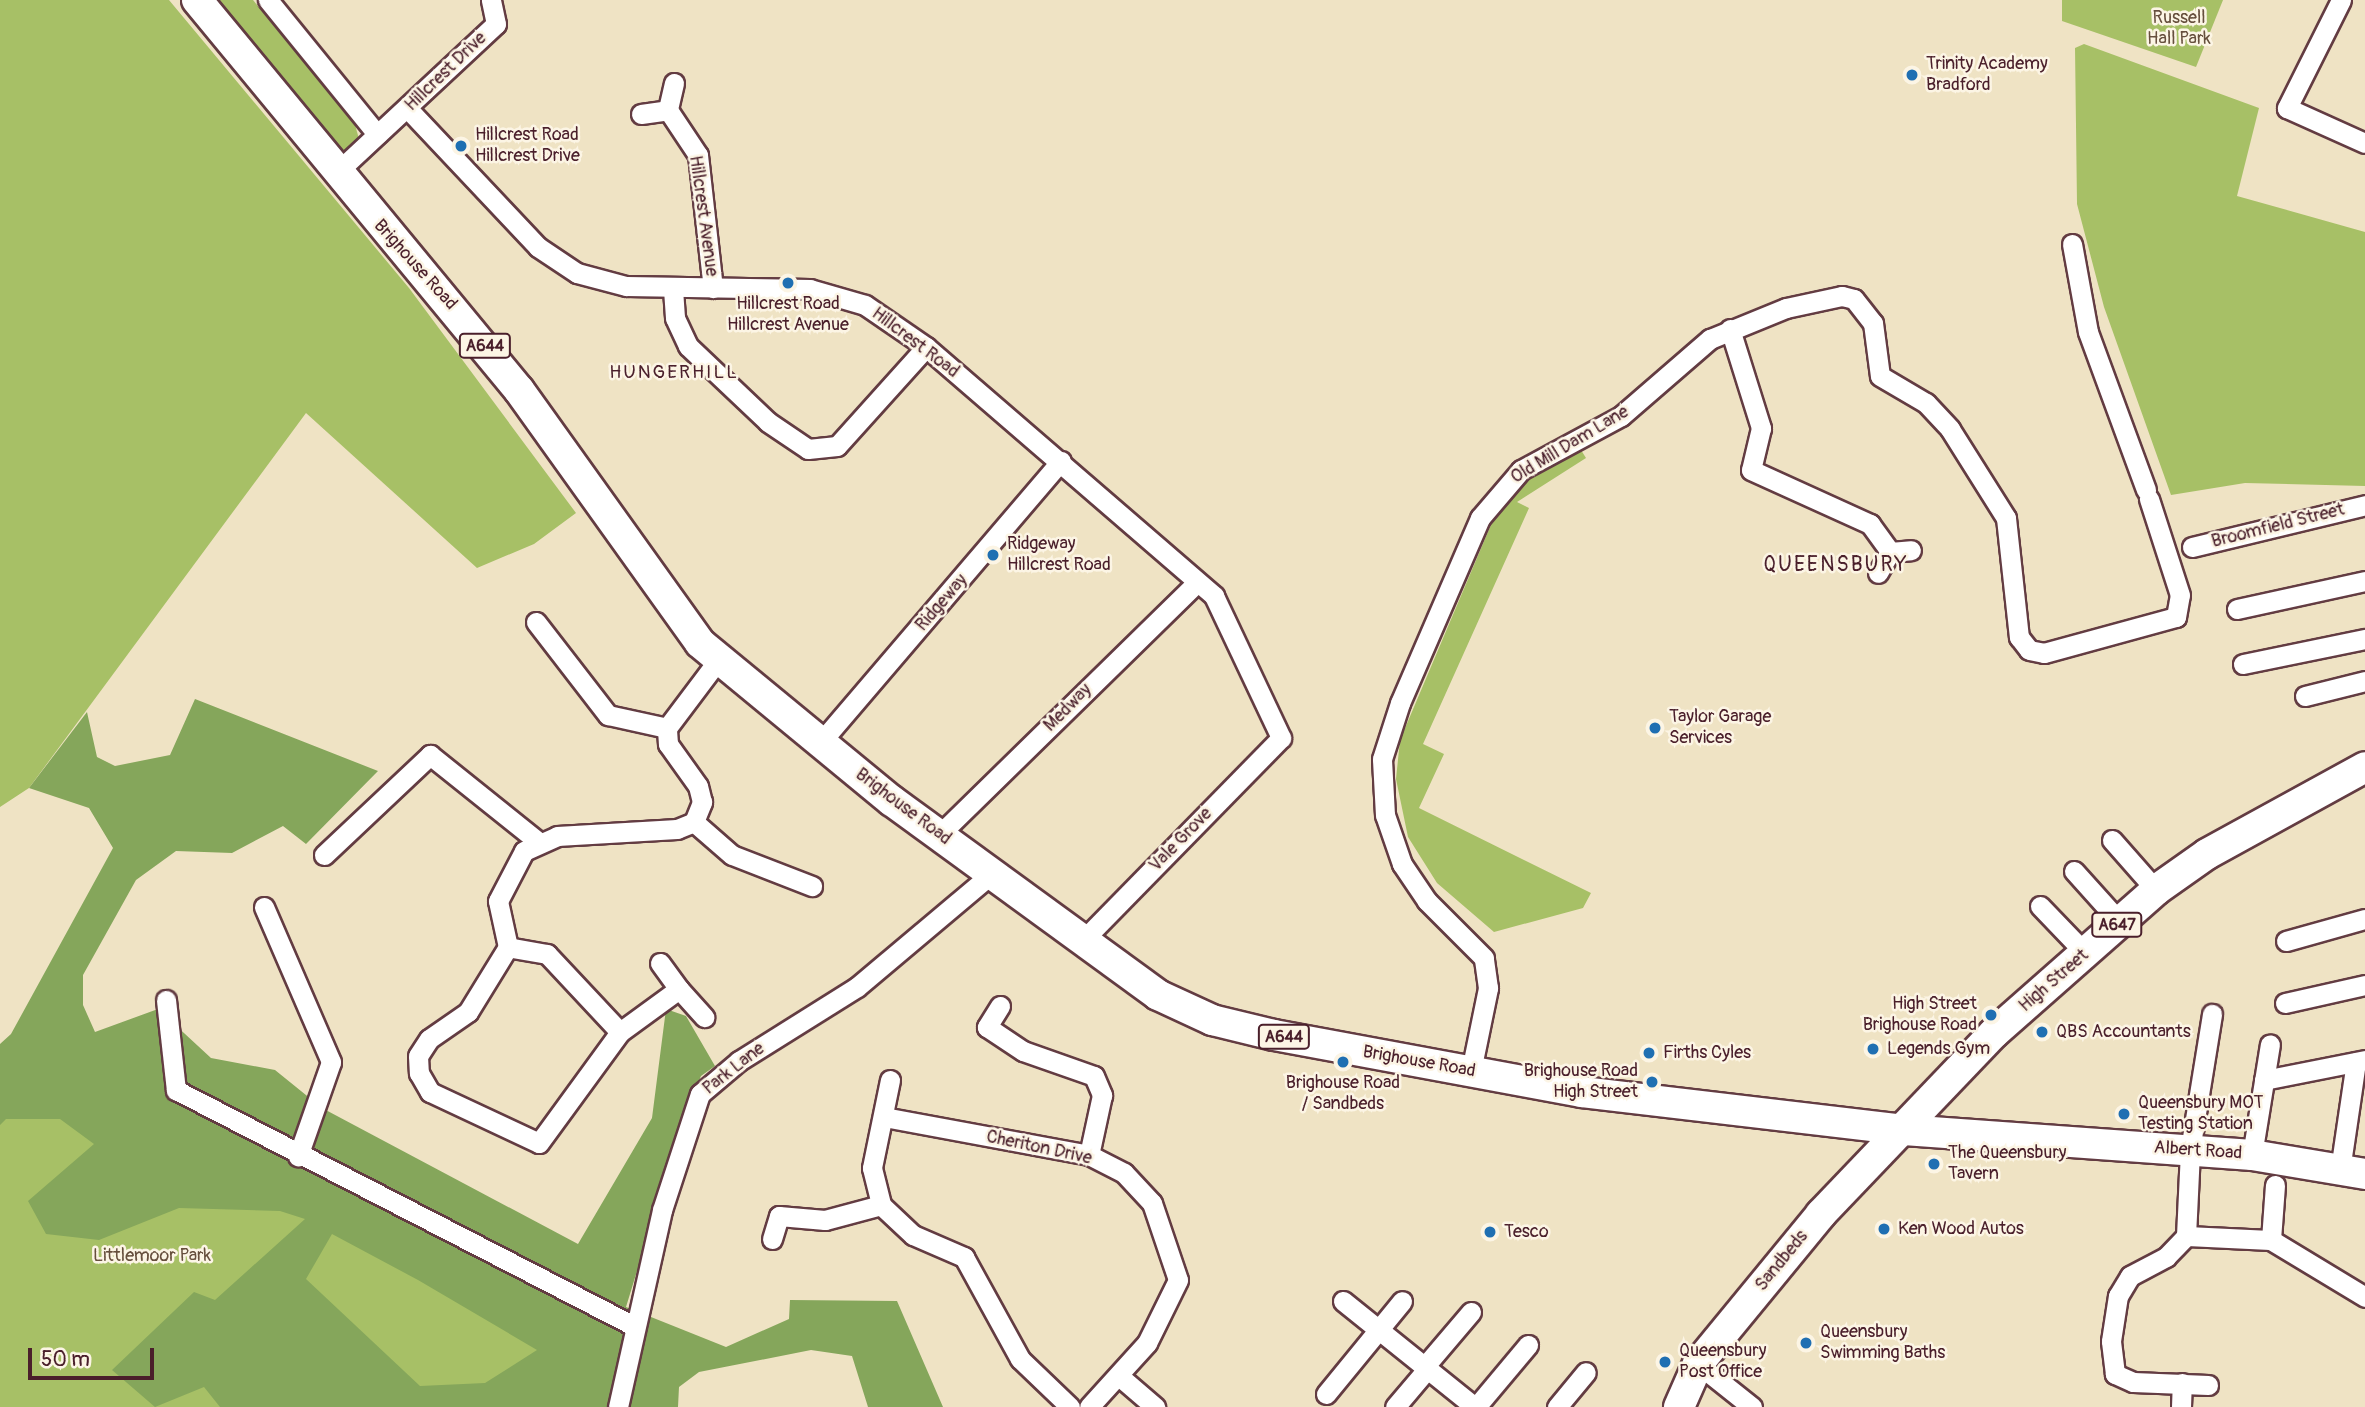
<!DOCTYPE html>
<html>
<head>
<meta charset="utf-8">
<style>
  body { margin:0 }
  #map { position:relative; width:2365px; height:1407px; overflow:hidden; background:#efe3c4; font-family:Pangolin,sans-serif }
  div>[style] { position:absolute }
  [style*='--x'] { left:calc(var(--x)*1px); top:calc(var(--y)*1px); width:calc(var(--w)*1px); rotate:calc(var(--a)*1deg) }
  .green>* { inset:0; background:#a7c066 }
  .forest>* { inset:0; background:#85a65b }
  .roads { filter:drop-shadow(2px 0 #633c42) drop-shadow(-2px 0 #633c42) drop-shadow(0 2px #633c42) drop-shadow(0 -2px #633c42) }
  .minor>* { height:19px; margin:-9.5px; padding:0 9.5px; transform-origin:9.5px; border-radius:9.5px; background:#fff }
  .primary>* { height:30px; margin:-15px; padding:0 15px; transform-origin:15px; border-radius:15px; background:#fff }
  .dots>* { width:19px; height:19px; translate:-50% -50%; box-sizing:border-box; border:4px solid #fcf5e5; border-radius:50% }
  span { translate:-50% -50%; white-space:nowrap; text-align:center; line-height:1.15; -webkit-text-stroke:5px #fcf5e5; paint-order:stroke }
  .shield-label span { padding:2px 5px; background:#fcf5e5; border:2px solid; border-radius:5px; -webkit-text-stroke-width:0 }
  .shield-label { font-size:16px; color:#4a1f2b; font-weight:700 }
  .park-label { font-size:18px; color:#664f3d }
  .poi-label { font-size:18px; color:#4a1f2b }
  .left { translate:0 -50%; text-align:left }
  .right { translate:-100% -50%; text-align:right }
  .street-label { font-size:18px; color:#4a1f2b }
  .neighbourhood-label { font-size:19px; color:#4a1f2b; letter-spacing:2px }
  .quarter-label { font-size:21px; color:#4a1f2b; letter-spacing:2px }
  .scale { position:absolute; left:28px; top:1348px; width:126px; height:32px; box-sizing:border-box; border:4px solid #4a1f2b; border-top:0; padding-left:9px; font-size:21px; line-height:24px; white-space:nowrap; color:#4a1f2b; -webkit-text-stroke:5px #fcf5e5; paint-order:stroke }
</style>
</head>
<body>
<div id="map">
  <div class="green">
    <i style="clip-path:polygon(0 0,169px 0,409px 288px,576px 513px,534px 544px,477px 568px,306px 413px,29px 788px,0 807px)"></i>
    <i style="clip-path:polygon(216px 0,253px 0,354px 121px,359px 139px,349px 152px,340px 154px)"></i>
    <i style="clip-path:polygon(2062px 0,2223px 0,2196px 67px,2062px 21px)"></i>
    <i style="clip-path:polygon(2084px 44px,2259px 108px,2237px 196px,2365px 232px,2365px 486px,2245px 483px,2171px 495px,2104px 307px,2077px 204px,2075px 48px)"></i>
    <i style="clip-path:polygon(1581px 450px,1586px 458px,1517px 502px,1529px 508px,1423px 744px,1444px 754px,1419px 808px,1591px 893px,1583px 908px,1494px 932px,1437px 883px,1408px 837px,1396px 779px,1400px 740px,1496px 513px,1524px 482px)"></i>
    <i style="clip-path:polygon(0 1053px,617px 1328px,600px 1407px,0 1407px)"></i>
  </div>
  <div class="forest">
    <i style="clip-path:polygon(evenodd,195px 699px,378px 771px,306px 844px,283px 826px,232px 853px,176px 851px,136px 880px,83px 975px,83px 1005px,95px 1032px,158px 1009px,211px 1058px,275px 1070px,322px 1108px,578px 1244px,652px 1118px,666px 1009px,686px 1016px,715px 1066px,701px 1076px,682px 1124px,626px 1307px,726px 1347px,789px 1319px,790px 1300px,897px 1301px,943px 1407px,868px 1407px,852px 1356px,811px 1350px,699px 1372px,679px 1387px,678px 1407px,220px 1407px,204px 1387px,155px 1407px,112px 1370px,194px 1292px,215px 1300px,305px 1219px,280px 1211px,179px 1208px,99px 1240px,46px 1234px,28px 1201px,94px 1144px,60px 1119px,6px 1119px,0 1125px,0 1044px,11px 1034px,113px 848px,89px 808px,29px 788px,87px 712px,97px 757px,115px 766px,170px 755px,195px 699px,332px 1234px,418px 1280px,537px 1350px,485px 1383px,420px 1386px,306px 1279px,332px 1234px)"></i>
  </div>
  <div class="roads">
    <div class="minor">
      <i style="--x:268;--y:0;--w:173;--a:50.9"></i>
      <i style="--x:2341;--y:0;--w:121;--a:116.6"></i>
      <i style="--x:2287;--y:108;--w:85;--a:24.2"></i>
      <i style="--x:674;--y:83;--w:28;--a:103"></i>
      <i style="--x:668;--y:110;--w:54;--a:56.3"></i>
      <i style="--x:698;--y:155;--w:134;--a:83.6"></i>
      <i style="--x:408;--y:109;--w:190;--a:46.7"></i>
      <i style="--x:538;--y:247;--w:47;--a:33.7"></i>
      <i style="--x:577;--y:273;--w:51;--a:14.9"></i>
      <i style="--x:626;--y:286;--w:184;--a:0.9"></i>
      <i style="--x:810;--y:289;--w:57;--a:16.2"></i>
      <i style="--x:865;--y:305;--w:74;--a:34.5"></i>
      <i style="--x:926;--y:347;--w:381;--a:40.8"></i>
      <i style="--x:1214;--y:596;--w:157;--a:64.7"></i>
      <i style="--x:1281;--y:738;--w:286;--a:134.4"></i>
      <i style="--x:641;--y:114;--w:27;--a:-8"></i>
      <i style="--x:335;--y:174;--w:220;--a:-43"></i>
      <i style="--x:496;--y:24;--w:25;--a:-102"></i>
      <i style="--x:2072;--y:244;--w:89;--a:79.7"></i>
      <i style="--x:2088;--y:332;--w:168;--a:69.8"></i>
      <i style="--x:673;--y:289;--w:29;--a:86"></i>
      <i style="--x:675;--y:318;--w:31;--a:65"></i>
      <i style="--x:688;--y:346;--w:110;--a:43.5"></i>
      <i style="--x:768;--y:422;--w:48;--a:34"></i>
      <i style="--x:808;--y:449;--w:29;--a:-6"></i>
      <i style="--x:837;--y:446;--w:133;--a:-48"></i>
      <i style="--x:1730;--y:329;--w:104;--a:72.6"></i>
      <i style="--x:1761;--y:428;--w:43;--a:103.4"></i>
      <i style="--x:1751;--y:470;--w:131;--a:24.4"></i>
      <i style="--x:1870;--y:524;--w:34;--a:54"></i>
      <i style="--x:1890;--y:552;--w:24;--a:120"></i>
      <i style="--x:2192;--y:547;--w:178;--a:-13.6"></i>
      <i style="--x:1890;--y:552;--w:21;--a:-5"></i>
      <i style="--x:2237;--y:609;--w:131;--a:-12.3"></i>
      <i style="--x:536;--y:622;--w:118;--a:52.3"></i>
      <i style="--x:608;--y:715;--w:60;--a:12.4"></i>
      <i style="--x:2243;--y:664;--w:125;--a:-11.6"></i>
      <i style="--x:2305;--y:696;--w:62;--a:-14"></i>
      <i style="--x:820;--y:743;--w:371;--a:-49.5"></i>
      <i style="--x:694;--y:822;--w:50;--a:41"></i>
      <i style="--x:732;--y:855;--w:86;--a:21.2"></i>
      <i style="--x:939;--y:835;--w:361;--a:-44.4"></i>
      <i style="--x:2112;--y:840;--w:67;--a:48.7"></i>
      <i style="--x:324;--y:855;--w:146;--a:-43.3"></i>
      <i style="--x:430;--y:755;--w:141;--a:38.7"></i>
      <i style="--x:2074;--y:871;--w:69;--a:48"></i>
      <i style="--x:2040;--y:906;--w:65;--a:46.2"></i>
      <i style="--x:264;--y:907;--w:169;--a:66.6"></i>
      <i style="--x:331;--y:1062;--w:100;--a:109.3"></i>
      <i style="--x:2286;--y:941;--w:82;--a:-15.6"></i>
      <i style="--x:508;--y:947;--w:76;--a:121.6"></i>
      <i style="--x:468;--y:1012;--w:47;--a:145.3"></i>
      <i style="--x:429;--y:1039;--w:20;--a:123"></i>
      <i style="--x:418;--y:1056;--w:17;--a:87"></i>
      <i style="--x:419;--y:1073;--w:22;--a:60"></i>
      <i style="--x:430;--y:1092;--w:120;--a:25.1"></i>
      <i style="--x:539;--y:1143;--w:137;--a:-53.9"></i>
      <i style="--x:620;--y:1032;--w:107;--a:-133.1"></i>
      <i style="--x:547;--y:954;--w:40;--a:-170"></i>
      <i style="--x:508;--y:947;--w:47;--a:-102.3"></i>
      <i style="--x:498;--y:901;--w:56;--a:-62.5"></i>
      <i style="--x:524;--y:851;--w:36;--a:-24"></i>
      <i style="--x:557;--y:836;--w:120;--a:-3.3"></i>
      <i style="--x:677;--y:829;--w:18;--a:-22"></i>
      <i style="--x:694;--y:822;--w:22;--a:-68"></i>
      <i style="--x:702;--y:802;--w:16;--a:-104"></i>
      <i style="--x:698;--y:786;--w:52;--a:-125.5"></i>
      <i style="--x:668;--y:744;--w:16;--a:-94"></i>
      <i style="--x:667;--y:728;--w:86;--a:-53"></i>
      <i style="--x:660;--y:963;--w:32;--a:54"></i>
      <i style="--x:166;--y:1000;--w:91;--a:83.7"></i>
      <i style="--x:176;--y:1090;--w:513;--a:27.26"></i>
      <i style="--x:2285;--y:1003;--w:82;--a:-12.7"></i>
      <i style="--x:1000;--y:1006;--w:25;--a:122"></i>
      <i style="--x:987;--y:1027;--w:43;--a:33.7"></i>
      <i style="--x:1023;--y:1051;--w:75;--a:19.4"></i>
      <i style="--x:1094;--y:1076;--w:21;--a:67"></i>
      <i style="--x:1102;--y:1095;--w:61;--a:102.2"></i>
      <i style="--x:620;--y:1032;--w:73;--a:-36.1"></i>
      <i style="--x:679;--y:989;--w:38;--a:48"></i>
      <i style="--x:1471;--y:1071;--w:85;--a:-78.4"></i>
      <i style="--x:1488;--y:988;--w:30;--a:-98"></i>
      <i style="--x:1484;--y:958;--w:81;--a:-135"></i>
      <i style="--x:1427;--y:901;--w:45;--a:-124"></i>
      <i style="--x:1402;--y:864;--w:52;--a:-109.1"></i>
      <i style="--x:1385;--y:815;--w:56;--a:-93.1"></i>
      <i style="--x:1382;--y:759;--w:59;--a:-72.2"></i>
      <i style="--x:1400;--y:703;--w:202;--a:-66.6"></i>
      <i style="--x:1480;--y:518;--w:63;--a:-49.5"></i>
      <i style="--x:1521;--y:470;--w:114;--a:-28.4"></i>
      <i style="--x:1621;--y:416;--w:118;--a:-40.9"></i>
      <i style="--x:1710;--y:339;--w:82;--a:-22.2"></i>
      <i style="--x:1786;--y:308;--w:57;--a:-12.1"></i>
      <i style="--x:1842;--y:296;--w:12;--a:14"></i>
      <i style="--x:1854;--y:299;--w:31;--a:52"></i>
      <i style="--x:1873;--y:323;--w:53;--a:82.5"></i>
      <i style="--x:1880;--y:376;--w:53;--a:30.4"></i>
      <i style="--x:1926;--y:403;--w:35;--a:47"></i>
      <i style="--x:1950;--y:429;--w:105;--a:57.8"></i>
      <i style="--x:2006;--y:518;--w:120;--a:83.8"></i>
      <i style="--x:2019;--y:637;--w:16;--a:52"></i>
      <i style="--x:2029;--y:650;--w:15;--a:11"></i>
      <i style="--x:2044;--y:653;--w:137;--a:-15.3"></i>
      <i style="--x:2176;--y:617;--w:22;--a:-80"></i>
      <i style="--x:2180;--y:595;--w:101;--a:-107.9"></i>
      <i style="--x:890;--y:1080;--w:90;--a:101.6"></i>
      <i style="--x:872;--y:1168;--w:38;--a:76"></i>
      <i style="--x:881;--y:1205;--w:44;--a:43.2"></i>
      <i style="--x:913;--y:1235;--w:56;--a:23.3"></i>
      <i style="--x:964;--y:1257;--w:116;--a:61.2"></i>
      <i style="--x:1020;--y:1359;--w:69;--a:43.8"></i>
      <i style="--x:2264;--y:1080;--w:103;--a:-11.2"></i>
      <i style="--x:884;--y:1117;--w:208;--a:10.5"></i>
      <i style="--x:1089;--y:1155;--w:39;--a:27"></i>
      <i style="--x:1124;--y:1173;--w:41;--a:47"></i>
      <i style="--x:1152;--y:1203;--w:81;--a:71.3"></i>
      <i style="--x:1178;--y:1280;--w:70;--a:116.2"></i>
      <i style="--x:1147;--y:1343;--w:86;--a:132.2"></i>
      <i style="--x:2252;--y:1155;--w:112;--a:-80.8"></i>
      <i style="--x:2340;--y:1170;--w:109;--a:-81.6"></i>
      <i style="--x:2275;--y:1185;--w:55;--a:94.2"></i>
      <i style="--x:2271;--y:1240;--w:110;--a:31.2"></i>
      <i style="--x:2186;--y:1236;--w:85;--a:2.7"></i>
      <i style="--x:772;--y:1239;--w:24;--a:-73"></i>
      <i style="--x:779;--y:1216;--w:46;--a:5"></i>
      <i style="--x:825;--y:1220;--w:58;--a:-15"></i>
      <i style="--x:1343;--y:1301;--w:169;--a:38.8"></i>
      <i style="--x:1698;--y:1364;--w:69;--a:38.5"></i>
      <i style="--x:1425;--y:1366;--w:71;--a:-49.6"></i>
      <i style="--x:1119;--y:1376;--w:48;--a:40.7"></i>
      <i style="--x:2208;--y:1385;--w:75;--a:-177.7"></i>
      <i style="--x:2133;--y:1382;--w:20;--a:-156"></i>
      <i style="--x:2115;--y:1374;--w:33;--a:-97"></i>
      <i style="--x:2111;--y:1341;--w:46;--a:-81.2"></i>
      <i style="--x:2118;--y:1296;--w:23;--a:-59"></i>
      <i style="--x:2130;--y:1276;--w:41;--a:-27.8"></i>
      <i style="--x:2166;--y:1257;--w:29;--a:-46"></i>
      <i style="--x:2186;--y:1236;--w:86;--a:-87.3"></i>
      <i style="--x:2190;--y:1150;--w:138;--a:-80.8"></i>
      <i style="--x:1326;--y:1394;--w:120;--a:-50.7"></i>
      <i style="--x:618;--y:1407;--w:202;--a:-77.4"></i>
      <i style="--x:662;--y:1210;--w:122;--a:-71.9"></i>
      <i style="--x:700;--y:1094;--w:51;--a:-40.2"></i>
      <i style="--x:739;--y:1061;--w:139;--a:-32.1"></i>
      <i style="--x:857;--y:987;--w:175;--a:-40.1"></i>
      <i style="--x:1395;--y:1407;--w:51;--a:-49.8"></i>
      <i style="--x:1476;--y:1407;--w:81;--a:-50"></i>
      <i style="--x:1557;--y:1407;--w:45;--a:-50.4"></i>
      <i style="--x:2181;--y:1407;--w:24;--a:-88"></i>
    </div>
    <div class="primary">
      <i style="--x:197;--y:0;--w:506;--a:50.46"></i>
      <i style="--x:519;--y:390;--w:311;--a:54.4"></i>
      <i style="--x:700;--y:643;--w:249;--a:39.5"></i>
      <i style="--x:892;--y:801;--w:329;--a:36.1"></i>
      <i style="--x:1158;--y:995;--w:60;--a:24.8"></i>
      <i style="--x:1212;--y:1020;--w:64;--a:13.6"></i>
      <i style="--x:1274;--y:1035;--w:313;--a:10.5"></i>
      <i style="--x:1582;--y:1092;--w:324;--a:6.7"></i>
      <i style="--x:1904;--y:1130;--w:349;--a:4.1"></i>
      <i style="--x:2252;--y:1155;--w:115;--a:9.5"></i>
      <i style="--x:1679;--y:1407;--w:47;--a:-66.2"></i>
      <i style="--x:1698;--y:1364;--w:194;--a:-50.6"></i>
      <i style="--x:1821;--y:1214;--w:250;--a:-46.3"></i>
      <i style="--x:1994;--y:1033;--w:216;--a:-41.4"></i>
      <i style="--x:2156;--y:890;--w:62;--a:-35.2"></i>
      <i style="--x:2207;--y:854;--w:180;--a:-28.8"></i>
    </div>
  </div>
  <div class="dots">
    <i style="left:1912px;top:75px;background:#1f6fb2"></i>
    <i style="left:461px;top:146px;background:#1f6fb2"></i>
    <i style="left:788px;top:283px;background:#1f6fb2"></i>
    <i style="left:993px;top:555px;background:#1f6fb2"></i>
    <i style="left:1655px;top:728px;background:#1f6fb2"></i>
    <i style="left:1991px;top:1015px;background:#1f6fb2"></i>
    <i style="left:2042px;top:1032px;background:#1f6fb2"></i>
    <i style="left:1873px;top:1049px;background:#1f6fb2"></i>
    <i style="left:1649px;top:1053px;background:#1f6fb2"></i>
    <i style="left:1343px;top:1062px;background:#1f6fb2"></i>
    <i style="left:1652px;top:1082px;background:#1f6fb2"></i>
    <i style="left:2124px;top:1114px;background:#1f6fb2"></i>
    <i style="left:1934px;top:1164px;background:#1f6fb2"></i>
    <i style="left:1884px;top:1229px;background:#1f6fb2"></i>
    <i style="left:1490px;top:1232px;background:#1f6fb2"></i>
    <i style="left:1806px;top:1343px;background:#1f6fb2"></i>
    <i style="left:1665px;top:1362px;background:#1f6fb2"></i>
  </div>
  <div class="shield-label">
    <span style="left:485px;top:346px">A644</span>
    <span style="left:2117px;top:925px">A647</span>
    <span style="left:1284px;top:1037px">A644</span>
  </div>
  <div class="park-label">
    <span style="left:2179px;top:29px">Russell<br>Hall Park</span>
    <span style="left:152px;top:1256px">Littlemoor Park</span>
  </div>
  <div class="poi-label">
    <span class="left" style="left:1926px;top:75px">Trinity Academy<br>Bradford</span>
    <span class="left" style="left:475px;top:146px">Hillcrest Road<br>Hillcrest Drive</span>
    <span style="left:788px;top:315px">Hillcrest Road<br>Hillcrest Avenue</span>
    <span class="left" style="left:1007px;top:555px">Ridgeway<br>Hillcrest Road</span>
    <span class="left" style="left:1669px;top:728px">Taylor Garage<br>Services</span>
    <span class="right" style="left:1977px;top:1015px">High Street<br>Brighouse Road</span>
    <span class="left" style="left:2056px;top:1032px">QBS Accountants</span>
    <span class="left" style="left:1887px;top:1049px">Legends Gym</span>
    <span class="left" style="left:1663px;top:1053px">Firths Cyles</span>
    <span class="right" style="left:1638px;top:1082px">Brighouse Road<br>High Street</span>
    <span style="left:1343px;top:1094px">Brighouse Road<br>/ Sandbeds</span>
    <span class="left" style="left:2138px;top:1114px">Queensbury MOT<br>Testing Station</span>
    <span class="left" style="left:1948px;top:1164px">The Queensbury<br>Tavern</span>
    <span class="left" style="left:1898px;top:1229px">Ken Wood Autos</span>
    <span class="left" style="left:1504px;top:1232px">Tesco</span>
    <span class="left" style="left:1820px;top:1343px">Queensbury<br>Swimming Baths</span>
    <span class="left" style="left:1679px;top:1362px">Queensbury<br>Post Office</span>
  </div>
  <div class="street-label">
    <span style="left:446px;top:72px;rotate:-44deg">Hillcrest Drive</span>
    <span style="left:703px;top:216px;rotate:82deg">Hillcrest Avenue</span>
    <span style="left:415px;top:265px;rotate:48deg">Brighouse Road</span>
    <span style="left:915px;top:343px;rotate:37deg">Hillcrest Road</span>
    <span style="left:1570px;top:445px;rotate:-31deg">Old Mill Dam Lane</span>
    <span style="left:2278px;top:526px;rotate:-14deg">Broomfield Street</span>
    <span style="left:942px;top:603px;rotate:-49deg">Ridgeway</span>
    <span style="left:1068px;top:708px;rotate:-45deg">Medway</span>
    <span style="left:903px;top:807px;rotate:37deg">Brighouse Road</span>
    <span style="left:1181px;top:840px;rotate:-46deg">Vale Grove</span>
    <span style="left:2054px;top:981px;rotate:-41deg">High Street</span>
    <span style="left:1419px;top:1062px;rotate:10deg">Brighouse Road</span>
    <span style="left:734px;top:1069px;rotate:-38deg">Park Lane</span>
    <span style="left:1039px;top:1148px;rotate:12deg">Cheriton Drive</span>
    <span style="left:2198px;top:1151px;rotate:4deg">Albert Road</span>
    <span style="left:1782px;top:1261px;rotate:-51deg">Sandbeds</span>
  </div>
  <div class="neighbourhood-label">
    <span style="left:674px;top:373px">HUNGERHILL</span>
  </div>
  <div class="quarter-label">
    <span style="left:1836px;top:565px">QUEENSBURY</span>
  </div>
  <div class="scale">50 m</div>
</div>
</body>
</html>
